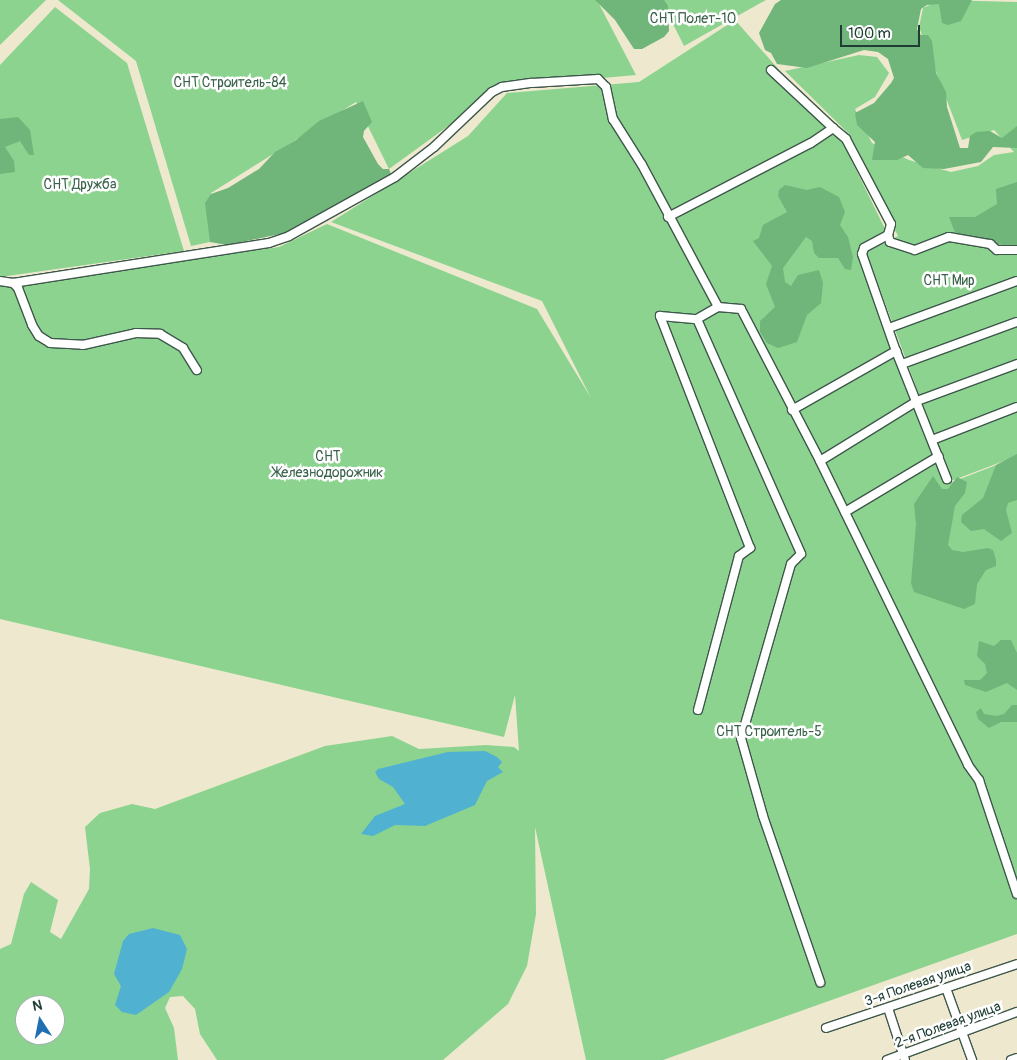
<!DOCTYPE html>
<html>
<head>
<meta charset="utf-8">
<style>
  body { margin:0 }
  #map { position:relative; width:1017px; height:1060px; overflow:hidden; background:#eee9ce; font-family:Pangolin,sans-serif }
  div>[style] { position:absolute }
  [style*='--x'] { left:calc(var(--x)*1px); top:calc(var(--y)*1px); width:calc(var(--w)*1px); rotate:calc(var(--a)*1deg) }
  .green>* { inset:0; background:#8bd38f }
  .forest>* { inset:0; background:#70b57a }
  .water>* { inset:0; background:#51b1d0 }
  .roads { filter:drop-shadow(1px 0 #3e574b) drop-shadow(-1px 0 #3e574b) drop-shadow(0 1px #3e574b) drop-shadow(0 -1px #3e574b) }
  .minor>* { height:8px; margin:-4px; padding:0 4px; transform-origin:4px; border-radius:4px; background:#fff }
  span { translate:-50% -50%; white-space:nowrap; text-align:center; line-height:1.15; -webkit-text-stroke:5px #fff; paint-order:stroke }
  .park-label { font-size:14px; color:#3a624b }
  .street-label { font-size:14px; color:#1f3d34 }
  .north { position:absolute; left:15px; top:995px; width:50px; height:50px; box-sizing:border-box; background:#fff; border:1px solid #a5b1ae; border-radius:50%; rotate:349deg; font-size:14px; font-weight:700; line-height:20px; text-align:center; color:#1f3d34 }
  .north::after { content:''; display:block; margin:auto; width:18px; height:22px; background:#1f6fb2; clip-path:polygon(50% 0,100% 100%,50% 72%,0 100%) }
  .scale { position:absolute; left:840px; top:25px; width:80px; height:22px; box-sizing:border-box; border:2px solid #1f3d34; border-top:0; padding-left:6px; font-size:15px; line-height:18px; white-space:nowrap; color:#1f3d34; -webkit-text-stroke:4px #fff; paint-order:stroke }
</style>
</head>
<body>
<div id="map">
  <div class="green">
    <i style="clip-path:polygon(0 0,46px 0,0 45px)"></i>
    <i style="clip-path:polygon(58px 0,597px 0,636px 75px,502px 87px,389px 169px,356px 102px,211px 193px,210px 242px,191px 246px,136px 61px)"></i>
    <i style="clip-path:polygon(661px 0,766px 0,684px 46px)"></i>
    <i style="clip-path:polygon(941px 0,1017px 2px,1017px 456px,951px 481px,866px 252px,898px 236px,862px 167px,850px 135px,785px 71px,859px 55px,877px 57px,889px 73px,875px 97px,855px 109px,872px 143px,909px 160px,951px 172px,978px 166px,994px 155px,1014px 152px,994px 130px,962px 140px,919px 27px,923px 8px)"></i>
    <i style="clip-path:polygon(55px 7px,127px 63px,184px 251px,0 277px,0 65px)"></i>
    <i style="clip-path:polygon(evenodd,735px 20px,842px 141px,886px 231px,860px 250px,890px 344px,947px 484px,1017px 457px,1017px 934px,663px 1060px,586px 1060px,535px 827px,536px 914px,527px 966px,508px 1004px,443px 1060px,217px 1060px,200px 1034px,195px 1009px,183px 996px,170px 997px,165px 1008px,174px 1028px,178px 1060px,0 1060px,0 949px,11px 944px,24px 894px,31px 882px,58px 900px,50px 932px,61px 939px,89px 889px,90px 869px,85px 827px,100px 813px,132px 804px,155px 809px,325px 746px,392px 736px,419px 749px,486px 745px,514px 747px,519px 751px,515px 695px,504px 737px,0 619px,0 286px,279px 247px,327px 224px,537px 309px,591px 398px,542px 301px,331px 222px,468px 136px,507px 93px,639px 82px,735px 20px,25px 1005px,55px 1005px,55px 1035px,25px 1035px,25px 1005px)"></i>
  </div>
  <div class="forest">
    <i style="clip-path:polygon(595px 0,664px 0,668px 6px,669px 31px,664px 37px,642px 49px,634px 49px,615px 20px)"></i>
    <i style="clip-path:polygon(781px 0,972px 0,961px 21px,948px 25px,942px 23px,939px 4px,927px 5px,921px 9px,917px 29px,921px 35px,928px 35px,932px 41px,936px 73px,946px 92px,947px 107px,960px 148px,968px 148px,970px 136px,976px 132px,990px 131px,1002px 138px,1017px 126px,1017px 148px,993px 147px,981px 162px,944px 169px,923px 168px,908px 155px,897px 160px,872px 160px,875px 142px,857px 125px,855px 113px,874px 103px,891px 83px,894px 78px,888px 59px,878px 52px,864px 50px,807px 68px,777px 64px,771px 53px,765px 50px,759px 33px,775px 4px)"></i>
    <i style="clip-path:polygon(363px 101px,372px 122px,364px 131px,363px 137px,378px 164px,383px 169px,389px 169px,391px 174px,285px 233px,227px 245px,210px 242px,205px 203px,211px 194px,228px 188px,259px 169px,275px 152px,296px 140px,319px 121px)"></i>
    <i style="clip-path:polygon(18px 117px,30px 130px,34px 155px,29px 155px,20px 141px,5px 147px,14px 161px,15px 172px,0 174px,0 119px)"></i>
    <i style="clip-path:polygon(1017px 182px,1017px 248px,956px 235px,949px 217px,975px 217px,997px 204px,996px 189px)"></i>
    <i style="clip-path:polygon(785px 185px,807px 190px,820px 187px,839px 197px,845px 212px,840px 225px,848px 237px,853px 257px,851px 270px,845px 269px,838px 258px,819px 258px,814px 253px,812px 241px,806px 237px,783px 268px,785px 282px,791px 286px,798px 275px,819px 270px,823px 283px,821px 303px,807px 315px,797px 342px,778px 348px,767px 343px,760px 332px,760px 321px,775px 307px,766px 284px,772px 266px,753px 241px,759px 238px,763px 225px,787px 212px,778px 196px,779px 190px)"></i>
    <i style="clip-path:polygon(1017px 454px,1017px 500px,1008px 503px,1006px 510px,1012px 533px,1001px 541px,984px 529px,971px 531px,961px 522px,962px 515px,983px 498px,996px 465px)"></i>
    <i style="clip-path:polygon(933px 476px,942px 489px,948px 489px,957px 477px,967px 482px,965px 493px,955px 506px,948px 545px,952px 550px,963px 552px,988px 548px,993px 550px,996px 560px,996px 566px,986px 570px,977px 584px,975px 604px,964px 609px,914px 592px,911px 583px,916px 524px,914px 504px)"></i>
    <i style="clip-path:polygon(1001px 640px,1011px 640px,1017px 653px,1017px 690px,1007px 683px,986px 692px,965px 685px,964px 680px,980px 680px,987px 673px,985px 664px,977px 656px,979px 641px,994px 646px)"></i>
    <i style="clip-path:polygon(1012px 705px,1017px 705px,1017px 722px,1001px 722px,989px 728px,978px 719px,976px 712px,981px 708px,984px 714px,997px 716px,1004px 714px)"></i>
  </div>
  <div class="water">
    <i style="clip-path:polygon(485px 751px,497px 757px,502px 762px,498px 767px,503px 772px,487px 781px,475px 805px,425px 826px,395px 825px,373px 836px,361px 834px,375px 816px,405px 804px,393px 787px,379px 779px,375px 772px,378px 769px,448px 752px)"></i>
    <i style="clip-path:polygon(153px 928px,180px 935px,187px 949px,182px 969px,169px 992px,136px 1015px,122px 1012px,115px 1005px,121px 986px,114px 974px,123px 941px,129px 934px)"></i>
  </div>
  <div class="roads">
    <div class="minor">
      <i style="--x:771;--y:70;--w:85;--a:43.1"></i>
      <i style="--x:668;--y:217;--w:161;--a:-27.4"></i>
      <i style="--x:811;--y:143;--w:27;--a:-34"></i>
      <i style="--x:833;--y:128;--w:17;--a:40"></i>
      <i style="--x:846;--y:139;--w:96;--a:62.1"></i>
      <i style="--x:891;--y:224;--w:11;--a:105"></i>
      <i style="--x:888;--y:235;--w:27;--a:152"></i>
      <i style="--x:864;--y:248;--w:6;--a:108"></i>
      <i style="--x:862;--y:254;--w:103;--a:70.7"></i>
      <i style="--x:896;--y:351;--w:138;--a:68.3"></i>
      <i style="--x:888;--y:235;--w:7;--a:74"></i>
      <i style="--x:890;--y:242;--w:26;--a:18"></i>
      <i style="--x:915;--y:250;--w:36;--a:-21"></i>
      <i style="--x:949;--y:237;--w:42;--a:9.7"></i>
      <i style="--x:990;--y:244;--w:9;--a:41"></i>
      <i style="--x:997;--y:250;--w:20;--a:0"></i>
      <i style="--x:0;--y:281;--w:13;--a:9"></i>
      <i style="--x:13;--y:283;--w:7;--a:45"></i>
      <i style="--x:18;--y:288;--w:40;--a:69"></i>
      <i style="--x:32;--y:325;--w:13;--a:58"></i>
      <i style="--x:39;--y:336;--w:13;--a:32"></i>
      <i style="--x:50;--y:343;--w:33;--a:3"></i>
      <i style="--x:83;--y:345;--w:54;--a:-12.8"></i>
      <i style="--x:136;--y:333;--w:24;--a:2"></i>
      <i style="--x:160;--y:334;--w:27;--a:31"></i>
      <i style="--x:183;--y:348;--w:26;--a:58"></i>
      <i style="--x:13;--y:283;--w:259;--a:-8.9"></i>
      <i style="--x:269;--y:243;--w:21;--a:-19"></i>
      <i style="--x:289;--y:236;--w:121;--a:-29.1"></i>
      <i style="--x:395;--y:177;--w:49;--a:-37.6"></i>
      <i style="--x:434;--y:147;--w:80;--a:-43.5"></i>
      <i style="--x:492;--y:92;--w:11;--a:-27"></i>
      <i style="--x:502;--y:87;--w:30;--a:-8"></i>
      <i style="--x:532;--y:83;--w:66;--a:-3.5"></i>
      <i style="--x:598;--y:79;--w:11;--a:45"></i>
      <i style="--x:606;--y:87;--w:33;--a:78"></i>
      <i style="--x:613;--y:119;--w:54;--a:57.8"></i>
      <i style="--x:642;--y:165;--w:161;--a:61.8"></i>
      <i style="--x:697;--y:319;--w:257;--a:66.1"></i>
      <i style="--x:801;--y:554;--w:14;--a:135"></i>
      <i style="--x:791;--y:564;--w:181;--a:106"></i>
      <i style="--x:741;--y:738;--w:81;--a:74.2"></i>
      <i style="--x:763;--y:816;--w:176;--a:71"></i>
      <i style="--x:889;--y:328;--w:136;--a:-20.2"></i>
      <i style="--x:902;--y:364;--w:122;--a:-20.1"></i>
      <i style="--x:792;--y:410;--w:120;--a:-29.6"></i>
      <i style="--x:932;--y:440;--w:91;--a:-21.2"></i>
      <i style="--x:820;--y:461;--w:114;--a:-31.7"></i>
      <i style="--x:917;--y:401;--w:107;--a:-20.3"></i>
      <i style="--x:845;--y:512;--w:109;--a:-30.8"></i>
      <i style="--x:698;--y:710;--w:159;--a:-75.1"></i>
      <i style="--x:739;--y:556;--w:14;--a:-36"></i>
      <i style="--x:750;--y:548;--w:249;--a:-111.2"></i>
      <i style="--x:660;--y:316;--w:37;--a:5"></i>
      <i style="--x:697;--y:319;--w:24;--a:-30"></i>
      <i style="--x:718;--y:307;--w:23;--a:5"></i>
      <i style="--x:741;--y:309;--w:171;--a:62.5"></i>
      <i style="--x:820;--y:461;--w:338;--a:64"></i>
      <i style="--x:968;--y:765;--w:19;--a:54"></i>
      <i style="--x:979;--y:780;--w:120;--a:71.6"></i>
      <i style="--x:946;--y:988;--w:77;--a:70.1"></i>
      <i style="--x:888;--y:1008;--w:55;--a:71.9"></i>
      <i style="--x:826;--y:1028;--w:201;--a:-18.5"></i>
      <i style="--x:887;--y:1060;--w:139;--a:-20.3"></i>
      <i style="--x:1011;--y:1060;--w:6;--a:-18"></i>
    </div>
  </div>
  <div class="park-label">
    <span style="left:693px;top:19px">СНТ Полет-10</span>
    <span style="left:230px;top:83px">СНТ Строитель-84</span>
    <span style="left:80px;top:185px">СНТ Дружба</span>
    <span style="left:949px;top:281px">СНТ Мир</span>
    <span style="left:328px;top:465px">СНТ<br>Железнодорожник</span>
    <span style="left:769px;top:732px">СНТ Строитель-5</span>
  </div>
  <div class="street-label">
    <span style="left:918px;top:984px;rotate:-19deg">3-я Полевая улица</span>
    <span style="left:948px;top:1025px;rotate:-20deg">2-я Полевая улица</span>
  </div>
  <div class="north">N</div>
  <div class="scale">100 m</div>
</div>
</body>
</html>
